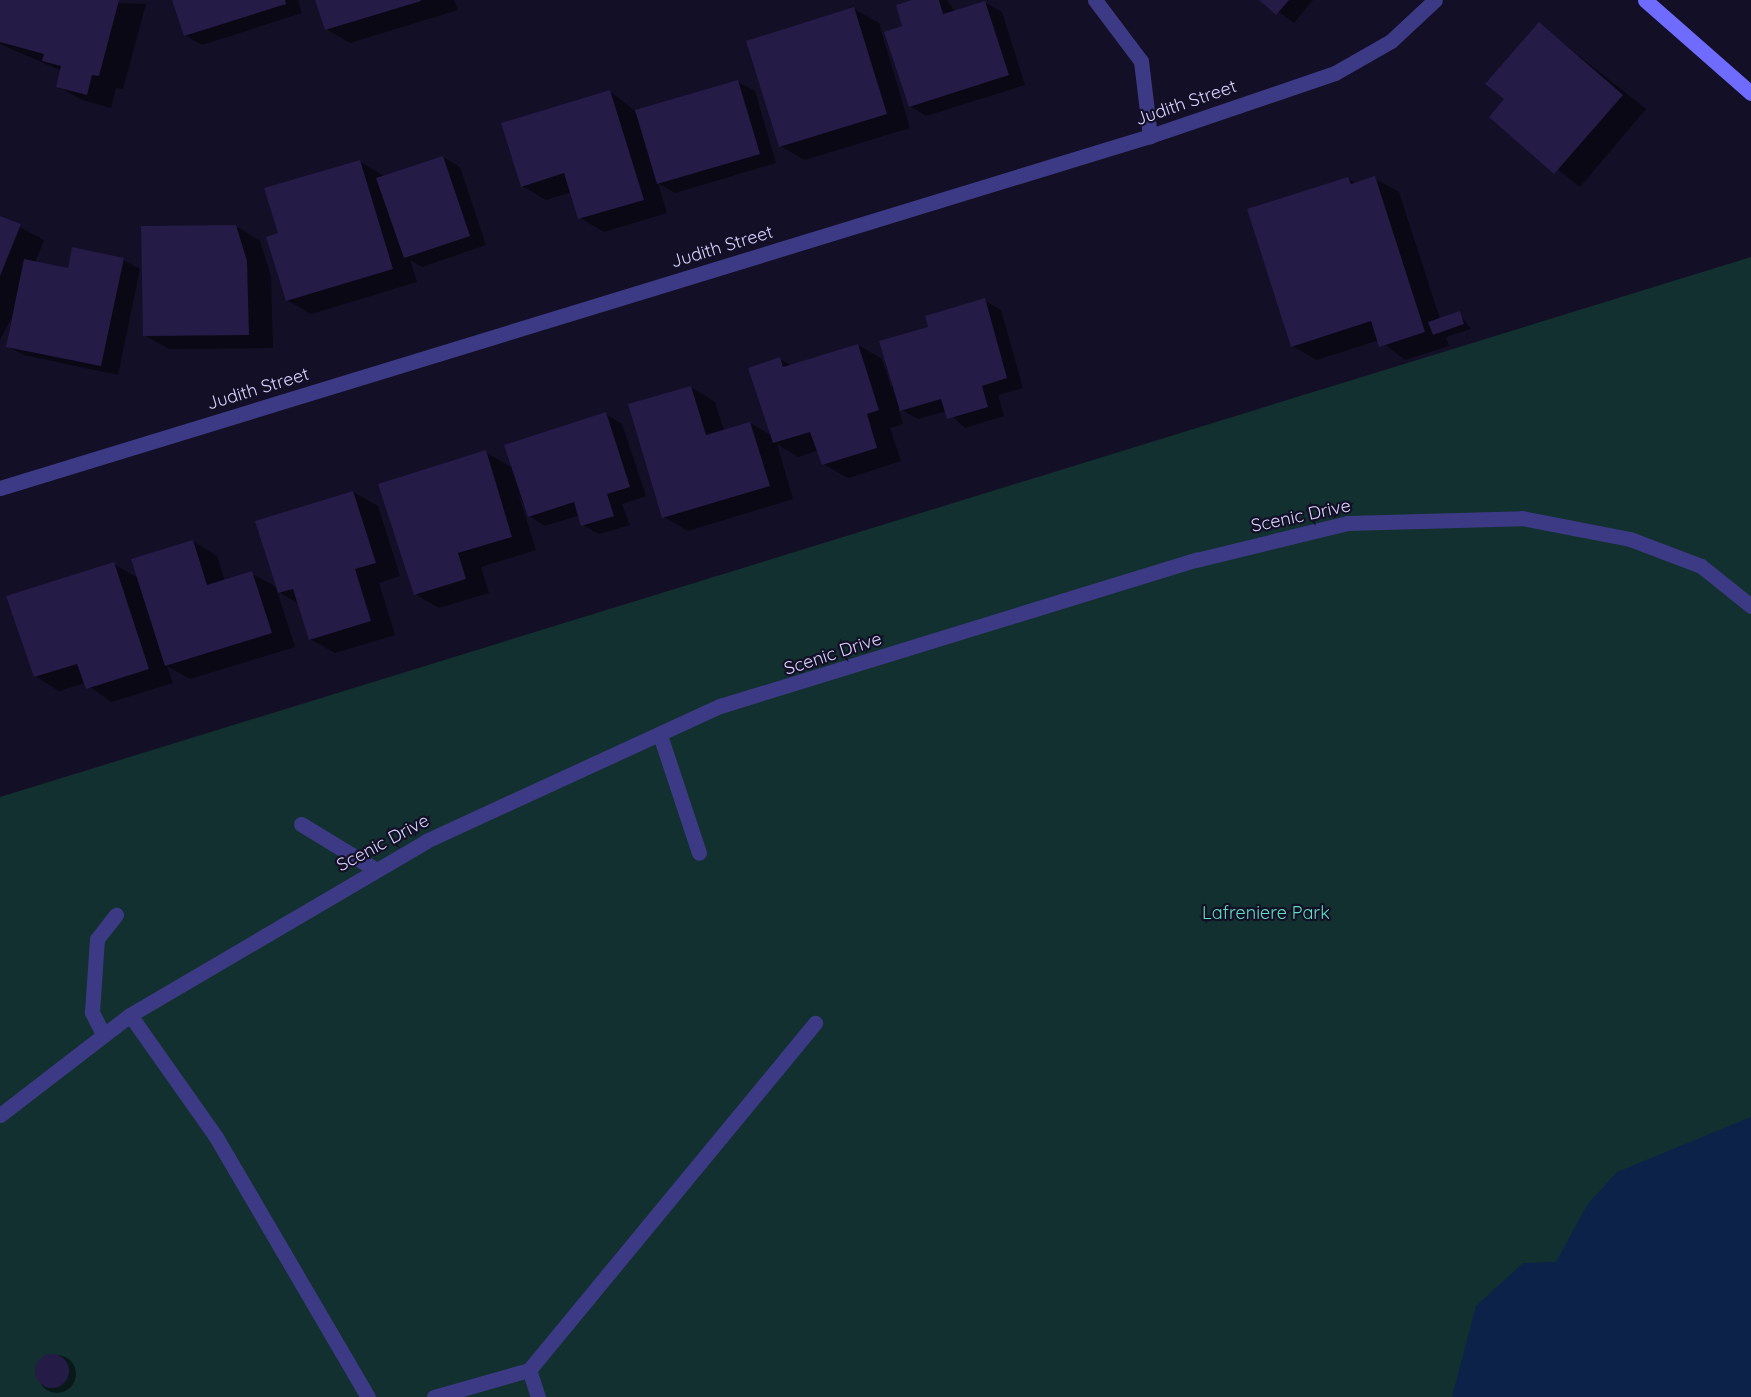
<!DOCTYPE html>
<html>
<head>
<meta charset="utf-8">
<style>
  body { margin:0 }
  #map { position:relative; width:1751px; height:1397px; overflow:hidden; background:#130f26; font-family:Quicksand,sans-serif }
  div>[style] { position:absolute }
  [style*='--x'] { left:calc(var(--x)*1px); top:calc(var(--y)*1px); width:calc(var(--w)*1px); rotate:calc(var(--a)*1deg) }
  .green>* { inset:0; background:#12302f }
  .water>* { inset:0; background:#0c2248 }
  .shadow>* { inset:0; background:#0007 }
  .round { border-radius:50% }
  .building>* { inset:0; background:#241b47 }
  .lane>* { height:15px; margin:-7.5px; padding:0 7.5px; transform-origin:7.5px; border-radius:7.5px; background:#3d3a85 }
  .street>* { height:15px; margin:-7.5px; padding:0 7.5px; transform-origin:7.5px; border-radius:7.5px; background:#3d3a85 }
  .secondary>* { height:15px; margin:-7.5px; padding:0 7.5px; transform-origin:7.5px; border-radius:7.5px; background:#6f6bff }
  span { translate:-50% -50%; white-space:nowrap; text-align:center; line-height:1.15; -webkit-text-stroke:4.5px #130f26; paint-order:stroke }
  .street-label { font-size:18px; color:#d9d4ff }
  .park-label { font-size:18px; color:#5fe0c0 }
</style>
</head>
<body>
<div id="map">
  <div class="green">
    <i style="clip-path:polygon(1751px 257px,1751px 1397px,0 1397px,0 797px)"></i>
  </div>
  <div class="water">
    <i style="clip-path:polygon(1751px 1117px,1751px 1397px,1452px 1397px,1476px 1306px,1523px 1263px,1556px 1262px,1587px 1205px,1617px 1172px)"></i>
  </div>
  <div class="shadow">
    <i style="clip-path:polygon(2px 0,146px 4px,123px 89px,116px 88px,111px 108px,82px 100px,57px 86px,62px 71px,0 44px)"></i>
    <i style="clip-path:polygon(174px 0,298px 0,302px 13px,202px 45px,185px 35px)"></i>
    <i style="clip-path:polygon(316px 0,454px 0,458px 10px,350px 43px,326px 29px)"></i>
    <i style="clip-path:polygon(917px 0,947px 0,955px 12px,985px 2px,1002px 12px,1025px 85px,926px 116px,910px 106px,904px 27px)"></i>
    <i style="clip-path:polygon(1262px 0,1313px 0,1294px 23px)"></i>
    <i style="clip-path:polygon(854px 9px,879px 23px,910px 128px,805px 160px,780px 146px)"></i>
    <i style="clip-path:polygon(1539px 24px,1646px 109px,1580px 187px,1491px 116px,1506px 99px)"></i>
    <i style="clip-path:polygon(738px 82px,755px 91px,776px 163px,675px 193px,658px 183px,667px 213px,604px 232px,580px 218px,572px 192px,546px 200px,522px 186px,610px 91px,636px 112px)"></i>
    <i style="clip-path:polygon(443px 157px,460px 167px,486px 245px,422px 267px,410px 260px,417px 282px,311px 314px,287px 300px,280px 234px,359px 161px,384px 176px)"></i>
    <i style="clip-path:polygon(1374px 178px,1399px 192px,1440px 319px,1459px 313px,1471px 329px,1446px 337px,1449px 346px,1405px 360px,1379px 340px,1317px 360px,1292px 346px,1348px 179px,1357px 184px)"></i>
    <i style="clip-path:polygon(0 217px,44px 240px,35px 263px,70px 270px,123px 260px,140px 269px,118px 375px,24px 355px,7px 346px,11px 319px,0 340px)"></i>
    <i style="clip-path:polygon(236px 226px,260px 241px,271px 276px,273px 348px,169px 349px,144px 335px)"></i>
    <i style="clip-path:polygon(984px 300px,1001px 310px,1023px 388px,998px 395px,1004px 416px,965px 428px,946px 411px,918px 419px,898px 408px,903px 424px,890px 428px,901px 461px,848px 478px,823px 464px,819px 450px,798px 457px,777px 444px,793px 499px,688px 531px,664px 517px,691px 387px,715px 402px,724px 431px,750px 423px,772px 436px,780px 359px,792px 366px,858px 345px,882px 359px,891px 387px,930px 328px)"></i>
    <i style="clip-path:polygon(606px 414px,622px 424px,646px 496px,622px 504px,630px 525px,599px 534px,583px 525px,580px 515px,545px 526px,529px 516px,518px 493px,536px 550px,481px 567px,489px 593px,439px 608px,415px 594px,485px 452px,513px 468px)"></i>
    <i style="clip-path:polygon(353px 492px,378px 506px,400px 576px,379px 583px,395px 635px,335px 653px,310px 639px,299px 604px,277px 591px,295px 647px,190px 679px,167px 666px,173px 683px,111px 702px,85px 683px,59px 691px,35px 676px,114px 564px,138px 578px,193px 541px,217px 556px,225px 581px,251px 573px,278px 588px)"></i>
    <i class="round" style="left:38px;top:1355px;width:38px;height:38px"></i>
  </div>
  <div class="building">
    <i style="clip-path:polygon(0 0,119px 0,99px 76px,92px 75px,87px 95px,56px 87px,61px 66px,42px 61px,44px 54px,0 42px)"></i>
    <i style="clip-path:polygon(172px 0,285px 0,286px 4px,184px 36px)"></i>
    <i style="clip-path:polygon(315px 0,420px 0,421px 1px,325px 30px)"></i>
    <i style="clip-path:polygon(912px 0,939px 0,943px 14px,985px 1px,1009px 75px,909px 107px,884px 32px,902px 26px,896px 5px)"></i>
    <i style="clip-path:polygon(1259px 0,1289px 0,1276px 15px)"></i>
    <i style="clip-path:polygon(854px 7px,887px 114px,779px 147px,746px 41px)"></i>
    <i style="clip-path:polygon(1539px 22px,1623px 95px,1554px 174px,1489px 117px,1504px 99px,1485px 84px)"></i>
    <i style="clip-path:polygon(738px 80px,760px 154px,657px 184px,635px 110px)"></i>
    <i style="clip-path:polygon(610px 90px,644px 200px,578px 219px,564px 173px,521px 187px,501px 123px)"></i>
    <i style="clip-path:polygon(443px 156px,470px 236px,404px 258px,376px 178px)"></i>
    <i style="clip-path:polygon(360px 160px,393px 269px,286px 301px,266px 237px,278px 233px,264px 188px)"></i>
    <i style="clip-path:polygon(1375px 176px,1425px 332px,1379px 347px,1371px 321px,1291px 347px,1247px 209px,1348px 177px,1351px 184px)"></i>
    <i style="clip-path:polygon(0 216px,21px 224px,0 276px)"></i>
    <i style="clip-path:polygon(236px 225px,247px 261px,249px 335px,143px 336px,141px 226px)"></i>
    <i style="clip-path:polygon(72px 247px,124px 258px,101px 366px,6px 347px,24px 259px,68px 268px)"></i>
    <i style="clip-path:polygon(985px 298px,1007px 378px,982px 386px,988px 407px,947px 419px,941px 399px,900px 411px,879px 341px,928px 327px,925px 316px)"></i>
    <i style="clip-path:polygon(1460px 311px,1464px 324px,1433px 335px,1428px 322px)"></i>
    <i style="clip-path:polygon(858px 344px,879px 410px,867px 414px,877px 448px,822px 465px,810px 432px,773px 443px,748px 368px,780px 357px,783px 367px)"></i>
    <i style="clip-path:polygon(691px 386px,706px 435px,750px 422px,770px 486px,662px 518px,628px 404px)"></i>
    <i style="clip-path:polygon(606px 412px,630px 487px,607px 494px,614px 516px,581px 526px,574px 502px,528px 517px,504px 445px)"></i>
    <i style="clip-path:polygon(486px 450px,512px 537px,458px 553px,466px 579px,414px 595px,378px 484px)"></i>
    <i style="clip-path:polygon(353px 491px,376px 563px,355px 569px,371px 621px,309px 640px,293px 589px,278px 593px,255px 521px)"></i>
    <i style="clip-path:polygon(193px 540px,207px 585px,252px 571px,272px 633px,165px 666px,131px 559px)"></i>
    <i style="clip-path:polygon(114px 562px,149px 669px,86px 689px,77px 664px,34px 677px,6px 596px)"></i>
    <i class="round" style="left:35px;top:1354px;width:34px;height:34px"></i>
  </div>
  <div class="lane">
    <i style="--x:660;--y:735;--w:124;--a:71.7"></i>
    <i style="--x:301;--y:824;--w:84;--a:31.4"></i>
    <i style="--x:130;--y:1015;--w:149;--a:54.8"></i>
    <i style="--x:216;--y:1137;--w:301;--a:59.7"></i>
    <i style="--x:103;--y:1034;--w:25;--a:-117"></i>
    <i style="--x:92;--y:1012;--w:73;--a:-86.1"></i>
    <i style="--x:97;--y:939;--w:31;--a:-52"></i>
    <i style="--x:434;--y:1397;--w:99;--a:-15.9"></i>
    <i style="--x:538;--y:1397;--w:28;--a:-108"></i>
    <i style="--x:529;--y:1370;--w:450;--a:-50.5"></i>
  </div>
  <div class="street">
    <i style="--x:1095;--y:0;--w:76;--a:53"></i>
    <i style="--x:1141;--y:61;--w:76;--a:83.2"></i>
    <i style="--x:0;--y:488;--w:1203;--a:-17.02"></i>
    <i style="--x:1150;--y:136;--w:195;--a:-18.8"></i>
    <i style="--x:1335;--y:73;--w:64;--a:-29.7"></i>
    <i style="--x:1391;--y:41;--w:60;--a:-43"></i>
    <i style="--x:0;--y:1115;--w:164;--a:-37.6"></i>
    <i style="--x:130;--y:1015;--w:343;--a:-30.4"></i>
    <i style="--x:426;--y:841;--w:324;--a:-24.7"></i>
    <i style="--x:720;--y:706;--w:498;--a:-17.1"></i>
    <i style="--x:1196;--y:560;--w:156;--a:-13.7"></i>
    <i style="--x:1348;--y:523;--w:174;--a:-1.6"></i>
    <i style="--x:1522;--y:518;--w:110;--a:11"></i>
    <i style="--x:1630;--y:539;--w:76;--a:20.8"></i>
    <i style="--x:1701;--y:566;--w:64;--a:38.7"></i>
  </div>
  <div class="secondary">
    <i style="--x:1645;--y:0;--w:141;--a:41.3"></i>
  </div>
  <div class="street-label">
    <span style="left:1186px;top:103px;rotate:-19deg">Judith Street</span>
    <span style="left:722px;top:247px;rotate:-17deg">Judith Street</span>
    <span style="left:258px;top:389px;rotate:-17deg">Judith Street</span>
    <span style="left:1301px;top:516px;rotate:-12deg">Scenic Drive</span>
    <span style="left:833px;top:654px;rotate:-18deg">Scenic Drive</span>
    <span style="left:383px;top:843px;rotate:-28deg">Scenic Drive</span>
  </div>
  <div class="park-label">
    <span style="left:1266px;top:913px">Lafreniere Park</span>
  </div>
</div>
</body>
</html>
